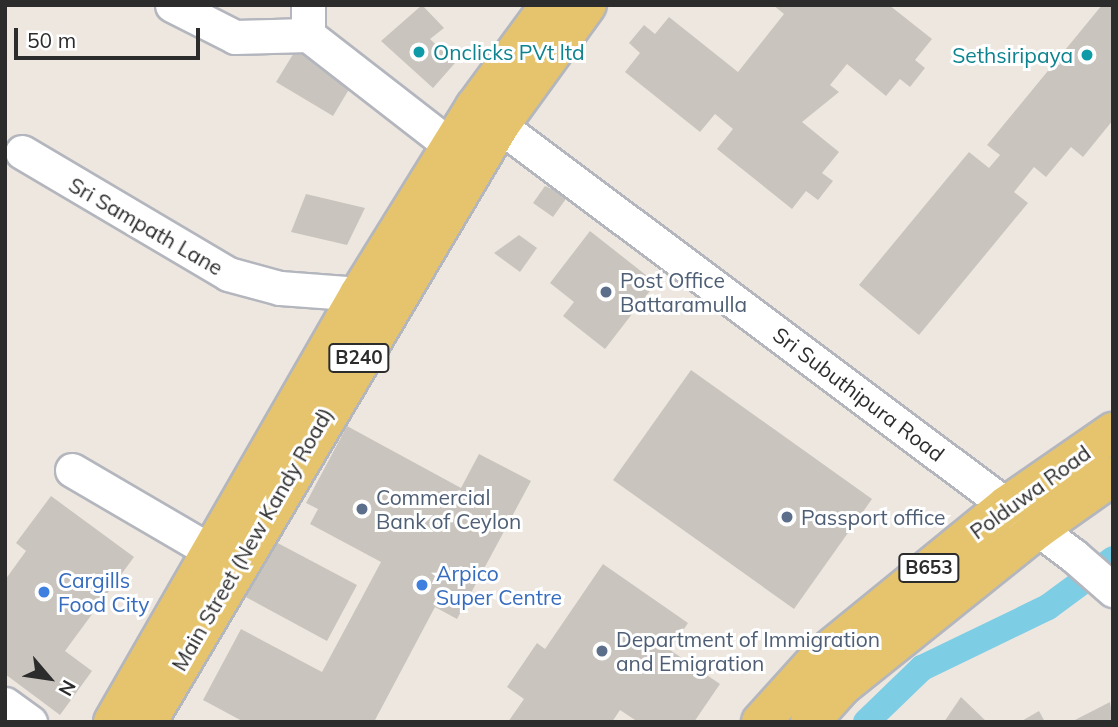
<!DOCTYPE html>
<html>
<head>
<meta charset="utf-8">
<style>
  body { margin:0 }
  #map { position:relative; width:1118px; height:727px; overflow:hidden; background:#ede7e0; font-family:Mulish,sans-serif }
  div>[style] { position:absolute }
  [style*='--x'] { left:calc(var(--x)*1px); top:calc(var(--y)*1px); width:calc(var(--w)*1px); rotate:calc(var(--a)*1deg) }
  .canal>* { height:26px; margin:-13px; padding:0 13px; transform-origin:13px; border-radius:13px; background:#7dcde5 }
  .building>* { inset:0; background:#c9c5be }
  .roads { filter:drop-shadow(2px 0 #b4b6be) drop-shadow(-2px 0 #b4b6be) drop-shadow(0 2px #b4b6be) drop-shadow(0 -2px #b4b6be) }
  .minor>* { height:33px; margin:-16.5px; padding:0 16.5px; transform-origin:16.5px; border-radius:16.5px; background:#fff }
  .major>* { height:38px; margin:-19px; padding:0 19px; transform-origin:19px; border-radius:19px; background:#e5c46d }
  .dots>* { width:19px; height:19px; translate:-50% -50%; box-sizing:border-box; border:4px solid #fff; border-radius:50% }
  span { translate:-50% -50%; white-space:nowrap; text-align:center; line-height:1.15; -webkit-text-stroke:6px #fff; paint-order:stroke }
  .shield-label span { padding:2px 5px; background:#fff; border:2px solid; border-radius:5px; -webkit-text-stroke-width:0 }
  .shield-label { font-size:19px; color:#2c2c2c; font-weight:700 }
  .culture-label { font-size:21px; color:#0d838f }
  .left { translate:0 -50%; text-align:left }
  .right { translate:-100% -50%; text-align:right }
  .street-label { font-size:21px; color:#2c2c2c }
  .service-label { font-size:21px; color:#4e5e75 }
  .shop-label { font-size:21px; color:#366cbe }
  .frame { position:absolute; inset:0; border:7px solid #2c2c2c; pointer-events:none }
  .north { position:absolute; left:14px; top:643px; width:70px; height:70px; -webkit-text-stroke:5px #fff; paint-order:stroke; rotate:119deg; font-size:19px; font-weight:700; line-height:28px; text-align:center; color:#2c2c2c }
  .north::after { content:''; display:block; margin:auto; width:24px; height:32px; background:#2c2c2c; clip-path:polygon(50% 0,100% 100%,50% 72%,0 100%) }
  .scale { position:absolute; left:14px; top:28px; width:186px; height:32px; box-sizing:border-box; border:4px solid #2c2c2c; border-top:0; padding-left:9px; font-size:21px; line-height:24px; white-space:nowrap; color:#2c2c2c; -webkit-text-stroke:5px #fff; paint-order:stroke }
</style>
</head>
<body>
<div id="map">
  <div class="canal">
    <i style="--x:866;--y:722;--w:78;--a:-44"></i>
    <i style="--x:922;--y:668;--w:140;--a:-25.8"></i>
    <i style="--x:1048;--y:607;--w:81;--a:-36.4"></i>
  </div>
  <div class="building">
    <i style="clip-path:polygon(422px 5px,444px 28px,430px 39px,455px 63px,433px 88px,381px 41px)"></i>
    <i style="clip-path:polygon(773px 5px,889px 5px,932px 39px,915px 60px,925px 68px,910px 87px,900px 79px,886px 96px,847px 64px,830px 85px,839px 92px,802px 122px,839px 152px,822px 173px,833px 181px,818px 200px,806px 191px,792px 209px,717px 149px,733px 129px,715px 114px,700px 132px,625px 72px,640px 53px,629px 43px,644px 25px,655px 34px,669px 17px,738px 72px,784px 14px)"></i>
    <i style="clip-path:polygon(1102px 5px,1113px 5px,1113px 120px,1083px 157px,1071px 147px,1046px 177px,1034px 167px,1014px 192px,1028px 203px,919px 335px,859px 285px,969px 152px,989px 168px,1000px 155px,987px 145px)"></i>
    <i style="clip-path:polygon(300px 43px,357px 76px,333px 116px,276px 82px)"></i>
    <i style="clip-path:polygon(545px 186px,568px 196px,553px 217px,533px 203px)"></i>
    <i style="clip-path:polygon(306px 194px,365px 208px,347px 245px,291px 232px)"></i>
    <i style="clip-path:polygon(590px 231px,656px 283px,605px 349px,563px 316px,574px 302px,550px 283px)"></i>
    <i style="clip-path:polygon(519px 235px,537px 248px,520px 272px,494px 253px)"></i>
    <i style="clip-path:polygon(691px 370px,872px 499px,794px 609px,613px 480px)"></i>
    <i style="clip-path:polygon(347px 426px,461px 488px,479px 454px,531px 481px,457px 619px,435px 607px,374px 722px,244px 722px,203px 700px,241px 629px,322px 672px,381px 562px,310px 524px,318px 509px,306px 503px)"></i>
    <i style="clip-path:polygon(51px 496px,134px 557px,65px 651px,92px 671px,60px 715px,5px 674px,5px 580px,26px 551px,16px 543px)"></i>
    <i style="clip-path:polygon(272px 540px,357px 585px,327px 641px,242px 595px)"></i>
    <i style="clip-path:polygon(603px 564px,688px 623px,670px 650px,720px 684px,694px 722px,638px 722px,620px 710px,612px 722px,508px 722px,524px 699px,507px 687px,537px 643px,545px 649px)"></i>
    <i style="clip-path:polygon(961px 697px,987px 722px,944px 722px)"></i>
    <i style="clip-path:polygon(1110px 702px,1113px 722px,1071px 722px)"></i>
    <i style="clip-path:polygon(1039px 711px,1045px 722px,1020px 722px)"></i>
  </div>
  <div class="roads">
    <div class="minor">
      <i style="--x:172;--y:5;--w:71;--a:26.9"></i>
      <i style="--x:235;--y:37;--w:73;--a:-1.6"></i>
      <i style="--x:308;--y:35;--w:181;--a:37.8"></i>
      <i style="--x:308;--y:5;--w:30;--a:90"></i>
      <i style="--x:480;--y:111;--w:742;--a:36.84"></i>
      <i style="--x:1074;--y:556;--w:52;--a:41.1"></i>
      <i style="--x:22;--y:152;--w:239;--a:30.6"></i>
      <i style="--x:228;--y:274;--w:54;--a:15.1"></i>
      <i style="--x:280;--y:288;--w:79;--a:4.3"></i>
      <i style="--x:72;--y:470;--w:159;--a:30.3"></i>
      <i style="--x:5;--y:704;--w:31;--a:36"></i>
    </div>
    <div class="major">
      <i style="--x:113;--y:722;--w:494;--a:-60.1"></i>
      <i style="--x:359;--y:294;--w:220;--a:-58.2"></i>
      <i style="--x:475;--y:107;--w:127;--a:-53.7"></i>
      <i style="--x:147;--y:722;--w:694;--a:-59.4"></i>
      <i style="--x:500;--y:125;--w:148;--a:-54.1"></i>
      <i style="--x:761;--y:722;--w:84;--a:-47.9"></i>
      <i style="--x:817;--y:660;--w:245;--a:-39.2"></i>
      <i style="--x:1007;--y:505;--w:129;--a:-34.6"></i>
      <i style="--x:810;--y:722;--w:48;--a:-48.4"></i>
      <i style="--x:842;--y:686;--w:251;--a:-38.7"></i>
      <i style="--x:1038;--y:529;--w:92;--a:-35.2"></i>
    </div>
  </div>
  <div class="dots">
    <i style="left:419px;top:52px;background:#0f9aa8"></i>
    <i style="left:1087px;top:55px;background:#0f9aa8"></i>
    <i style="left:606px;top:292px;background:#5c6f8a"></i>
    <i style="left:362px;top:509px;background:#5c6f8a"></i>
    <i style="left:787px;top:517px;background:#5c6f8a"></i>
    <i style="left:422px;top:585px;background:#3f7fe0"></i>
    <i style="left:44px;top:592px;background:#3f7fe0"></i>
    <i style="left:602px;top:651px;background:#5c6f8a"></i>
  </div>
  <div class="shield-label">
    <span style="left:359px;top:358px">B240</span>
    <span style="left:929px;top:568px">B653</span>
  </div>
  <div class="culture-label">
    <span class="left" style="left:433px;top:52px">Onclicks PVt ltd</span>
    <span class="right" style="left:1073px;top:55px">Sethsiripaya</span>
  </div>
  <div class="street-label">
    <span style="left:146px;top:226px;rotate:30deg">Sri Sampath Lane</span>
    <span style="left:859px;top:394px;rotate:37deg">Sri Subuthipura Road</span>
    <span style="left:1030px;top:492px;rotate:-36deg">Polduwa Road</span>
    <span style="left:252px;top:539px;rotate:-60deg">Main Street (New Kandy Road)</span>
  </div>
  <div class="service-label">
    <span class="left" style="left:620px;top:292px">Post Office<br>Battaramulla</span>
    <span class="left" style="left:376px;top:509px">Commercial<br>Bank of Ceylon</span>
    <span class="left" style="left:801px;top:517px">Passport office</span>
    <span class="left" style="left:616px;top:651px">Department of Immigration<br>and Emigration</span>
  </div>
  <div class="shop-label">
    <span class="left" style="left:436px;top:585px">Arpico<br>Super Centre</span>
    <span class="left" style="left:58px;top:592px">Cargills<br>Food City</span>
  </div>
  <div class="frame"></div>
  <div class="north">N</div>
  <div class="scale">50 m</div>
</div>
</body>
</html>
